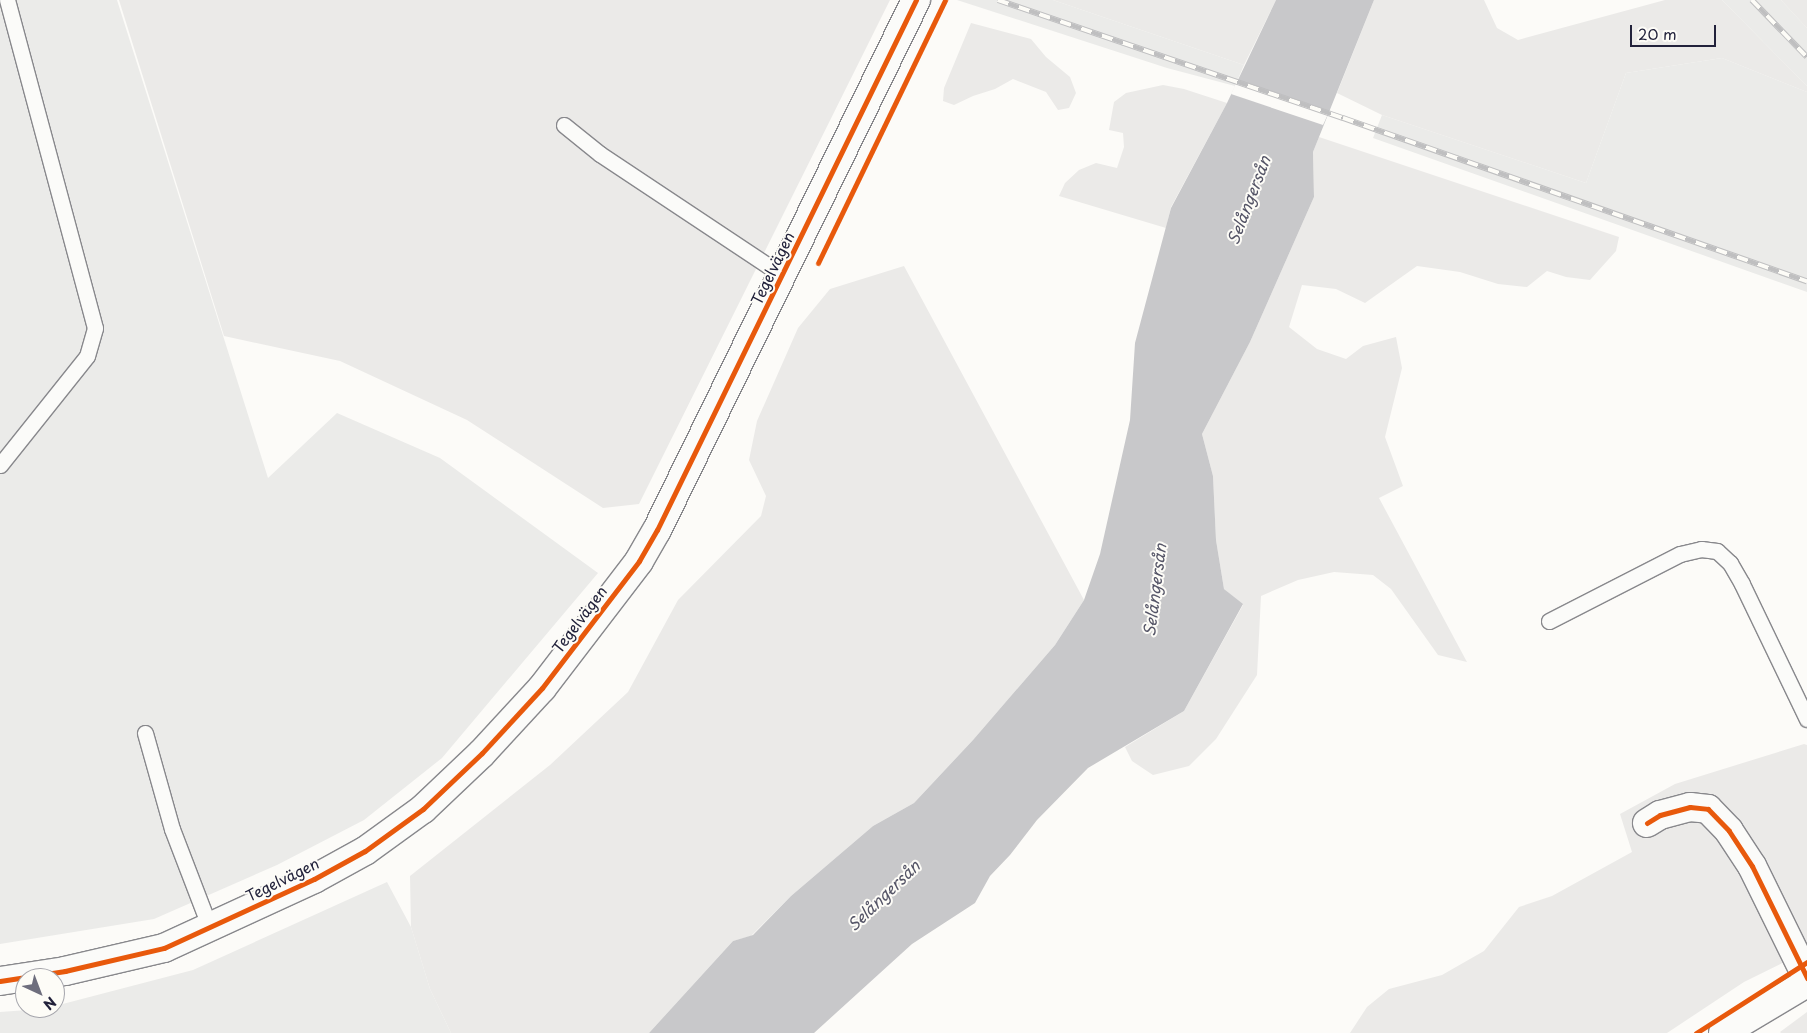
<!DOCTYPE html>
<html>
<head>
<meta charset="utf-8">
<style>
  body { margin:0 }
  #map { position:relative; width:1807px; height:1033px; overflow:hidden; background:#fcfbf8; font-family:"Playpen Sans",sans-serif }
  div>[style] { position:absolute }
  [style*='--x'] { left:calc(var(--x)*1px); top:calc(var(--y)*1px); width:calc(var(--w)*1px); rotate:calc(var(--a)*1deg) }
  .built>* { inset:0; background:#ebebe9 }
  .green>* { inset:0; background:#ebeae8 }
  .water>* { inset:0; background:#c8c8ca }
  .pier>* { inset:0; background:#fcfbf8 }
  .roads { filter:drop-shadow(1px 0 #88888c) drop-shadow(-1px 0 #88888c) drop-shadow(0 1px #88888c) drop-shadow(0 -1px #88888c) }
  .service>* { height:15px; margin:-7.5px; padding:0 7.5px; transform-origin:7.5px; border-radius:7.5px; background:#fbfbf9 }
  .minor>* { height:28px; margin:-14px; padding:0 14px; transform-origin:14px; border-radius:14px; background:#fbfbf9 }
  .tertiary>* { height:28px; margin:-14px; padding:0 14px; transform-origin:14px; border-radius:14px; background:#fbfbf9 }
  .rail>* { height:5.5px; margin-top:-2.75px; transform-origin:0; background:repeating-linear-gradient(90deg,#fdfcf7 0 11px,#bfbfc0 0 22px); box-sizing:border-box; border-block:1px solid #bfbfc0 }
  .cycleway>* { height:5px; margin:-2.5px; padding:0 2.5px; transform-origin:2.5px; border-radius:2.5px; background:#e8590c }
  span { translate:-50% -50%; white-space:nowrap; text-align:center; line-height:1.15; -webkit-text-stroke:4px #fdfcf7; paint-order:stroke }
  .street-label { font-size:15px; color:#22223b }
  .water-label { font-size:16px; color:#545466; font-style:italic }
  .north { position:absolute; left:15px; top:968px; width:50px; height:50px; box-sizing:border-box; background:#fdfcf7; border:1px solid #a5a5ac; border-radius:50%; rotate:137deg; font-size:14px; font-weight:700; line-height:20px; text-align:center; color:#22223b }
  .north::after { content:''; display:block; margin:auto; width:18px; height:22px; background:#6e6e7d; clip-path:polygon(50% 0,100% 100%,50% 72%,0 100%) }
  .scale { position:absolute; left:1630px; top:25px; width:86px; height:22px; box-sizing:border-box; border:2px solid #22223b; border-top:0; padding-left:6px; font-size:15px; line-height:18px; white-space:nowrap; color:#22223b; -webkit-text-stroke:4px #fdfcf7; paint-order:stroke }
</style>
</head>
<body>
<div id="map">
  <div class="built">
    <i style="clip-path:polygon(0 0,117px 0,268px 478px,337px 413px,440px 458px,598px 573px,442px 758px,364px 820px,277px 865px,154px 919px,0 944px)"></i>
    <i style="clip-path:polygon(957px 0,1053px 0,1244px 65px,1235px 86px,1167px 68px)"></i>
    <i style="clip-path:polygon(1722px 0,1781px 0,1807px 28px,1807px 86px)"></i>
    <i style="clip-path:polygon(1722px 58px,1807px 92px,1807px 292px,1373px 138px,1382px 115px,1586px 183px,1626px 73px)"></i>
    <i style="clip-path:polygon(387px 882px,411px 927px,430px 989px,451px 1033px,0 1033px,0 1012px,55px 1008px,55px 1006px,193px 970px)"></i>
  </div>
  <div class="green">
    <i style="clip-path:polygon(119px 0,890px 0,639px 504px,603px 508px,467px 420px,340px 361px,224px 336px)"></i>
    <i style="clip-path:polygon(1053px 0,1276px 0,1244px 65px)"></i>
    <i style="clip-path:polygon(1374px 0,1484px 0,1497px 28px,1518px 40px,1665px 0,1722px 0,1807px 86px,1807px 92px,1722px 58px,1626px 73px,1586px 183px,1382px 115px,1337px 93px)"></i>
    <i style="clip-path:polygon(1781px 0,1807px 0,1807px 28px,1805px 26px)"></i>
    <i style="clip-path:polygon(971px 23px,1031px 39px,1046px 57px,1070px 77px,1076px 93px,1069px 108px,1058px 110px,1046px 92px,1013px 79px,995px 89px,973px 96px,954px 105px,943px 101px,944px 88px)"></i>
    <i style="clip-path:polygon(1163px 85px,1184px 89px,1227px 103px,1171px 207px,1166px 228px,1059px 196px,1065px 183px,1079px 170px,1096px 163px,1117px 168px,1124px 147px,1123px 133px,1109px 130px,1114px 102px,1126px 93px)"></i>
    <i style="clip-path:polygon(1319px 137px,1619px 237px,1616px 251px,1590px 280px,1566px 277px,1547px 271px,1527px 287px,1498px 284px,1460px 272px,1417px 266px,1365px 303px,1336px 289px,1302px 285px,1289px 327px,1317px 349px,1346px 359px,1363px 346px,1396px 337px,1402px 368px,1385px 437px,1403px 486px,1379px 498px,1467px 662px,1438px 655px,1391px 589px,1373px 575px,1334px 572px,1298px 580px,1261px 596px,1257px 675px,1216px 739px,1189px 766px,1153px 775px,1132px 761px,1125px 747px,1184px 711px,1243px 605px,1224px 589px,1216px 540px,1213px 476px,1202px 434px,1250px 342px,1314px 197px,1313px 152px)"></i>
    <i style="clip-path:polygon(904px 266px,1084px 600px,1055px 645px,973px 740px,914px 803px,873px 826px,791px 896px,751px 936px,733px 941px,649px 1033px,451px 1033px,430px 989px,411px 927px,410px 876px,550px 765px,628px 692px,678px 600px,761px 516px,766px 496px,749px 460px,757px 421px,798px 328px,830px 289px)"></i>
    <i style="clip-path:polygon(1804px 744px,1807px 745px,1807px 951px,1744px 982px,1667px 1033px,1350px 1033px,1367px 1007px,1389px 989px,1442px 975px,1484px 951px,1519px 907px,1552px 896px,1632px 852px,1620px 814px,1675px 784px)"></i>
    <i style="clip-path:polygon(1807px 1012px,1807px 1033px,1781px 1033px,1780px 1032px)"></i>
  </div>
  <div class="water">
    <i style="clip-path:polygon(1276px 0,1374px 0,1313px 152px,1314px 197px,1250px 342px,1202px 434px,1213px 476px,1216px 540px,1224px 589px,1243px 604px,1184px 711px,1088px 768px,1037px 820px,1010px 855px,990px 876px,975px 903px,912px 944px,814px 1033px,649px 1033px,733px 941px,753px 935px,791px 896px,873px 826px,914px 803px,973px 740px,1055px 645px,1084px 600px,1100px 554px,1130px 420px,1135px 343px,1171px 208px,1227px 103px)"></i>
  </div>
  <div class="pier">
    <i style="clip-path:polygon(1237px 81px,1329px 112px,1323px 125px,1231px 94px)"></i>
  </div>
  <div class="roads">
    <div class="service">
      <i style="--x:564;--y:125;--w:46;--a:38.9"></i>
      <i style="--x:600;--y:154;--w:219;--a:33.6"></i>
      <i style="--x:0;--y:465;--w:139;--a:-51.4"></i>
      <i style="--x:87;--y:356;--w:29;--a:-74"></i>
      <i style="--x:95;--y:328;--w:340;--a:-105"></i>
      <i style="--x:1549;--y:621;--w:147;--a:-27.1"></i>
      <i style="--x:1680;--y:554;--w:22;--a:-13"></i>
      <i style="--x:1701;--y:549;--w:16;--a:7"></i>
      <i style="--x:1717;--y:551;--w:18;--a:43"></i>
      <i style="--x:1730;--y:563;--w:24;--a:60"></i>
      <i style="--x:1742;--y:584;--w:150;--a:64.3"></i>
      <i style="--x:145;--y:733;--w:100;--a:74.3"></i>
      <i style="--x:172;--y:829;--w:106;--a:69"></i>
    </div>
    <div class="minor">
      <i style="--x:1647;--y:823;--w:15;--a:-32"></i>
      <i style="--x:1660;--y:815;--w:31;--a:-15"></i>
      <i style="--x:1690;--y:807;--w:18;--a:6"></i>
      <i style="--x:1708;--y:809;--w:30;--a:46"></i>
      <i style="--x:1729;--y:831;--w:42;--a:56.7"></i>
      <i style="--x:1752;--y:866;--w:125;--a:63.8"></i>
      <i style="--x:0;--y:981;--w:66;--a:-8.7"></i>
      <i style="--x:65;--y:971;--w:102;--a:-13.1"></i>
      <i style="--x:164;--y:948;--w:165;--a:-24.7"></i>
      <i style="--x:314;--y:879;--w:58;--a:-28.8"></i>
      <i style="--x:365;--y:851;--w:72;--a:-35.9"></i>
      <i style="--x:423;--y:809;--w:81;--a:-43.5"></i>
      <i style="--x:482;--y:753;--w:88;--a:-47.3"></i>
      <i style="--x:542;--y:688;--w:160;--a:-52.6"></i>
      <i style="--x:639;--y:561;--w:36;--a:-60"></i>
      <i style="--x:657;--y:530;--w:590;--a:-63.96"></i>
    </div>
    <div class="tertiary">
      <i style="--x:1723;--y:1033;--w:98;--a:-30.8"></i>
    </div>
  </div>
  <div class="rail">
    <i style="--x:998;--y:0;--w:365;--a:18.9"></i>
    <i style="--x:1343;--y:118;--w:492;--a:19.4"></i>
    <i style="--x:1752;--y:0;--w:79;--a:46"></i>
  </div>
  <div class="cycleway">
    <i style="--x:818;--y:263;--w:292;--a:-64.2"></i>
    <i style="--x:1647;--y:823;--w:15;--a:-32"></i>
    <i style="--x:1660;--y:815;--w:31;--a:-15"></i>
    <i style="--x:1690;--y:807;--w:18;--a:6"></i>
    <i style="--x:1708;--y:809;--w:30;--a:46"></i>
    <i style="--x:1729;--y:831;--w:42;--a:56.7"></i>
    <i style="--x:1752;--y:866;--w:125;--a:63.8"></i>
    <i style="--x:0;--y:981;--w:66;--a:-8.7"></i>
    <i style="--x:65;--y:971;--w:102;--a:-13.1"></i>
    <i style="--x:164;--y:948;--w:165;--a:-24.7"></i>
    <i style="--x:314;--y:879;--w:58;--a:-28.8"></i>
    <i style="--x:365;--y:851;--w:72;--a:-35.9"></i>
    <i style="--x:423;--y:809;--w:81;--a:-43.5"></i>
    <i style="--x:482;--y:753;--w:88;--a:-47.3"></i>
    <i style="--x:542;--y:688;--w:160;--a:-52.6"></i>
    <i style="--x:639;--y:561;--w:36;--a:-60"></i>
    <i style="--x:657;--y:530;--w:590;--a:-63.96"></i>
    <i style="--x:1696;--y:1033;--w:132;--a:-32.6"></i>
  </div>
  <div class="street-label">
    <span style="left:772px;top:268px;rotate:-64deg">Tegelvägen</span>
    <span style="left:579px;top:619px;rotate:-53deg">Tegelvägen</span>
    <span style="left:282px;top:879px;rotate:-26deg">Tegelvägen</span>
  </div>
  <div class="water-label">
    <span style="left:1248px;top:200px;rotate:-69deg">Selångersån</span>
    <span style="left:1154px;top:590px;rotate:-83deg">Selångersån</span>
    <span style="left:883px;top:895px;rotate:-44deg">Selångersån</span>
  </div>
  <div class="north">N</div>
  <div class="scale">20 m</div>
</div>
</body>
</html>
